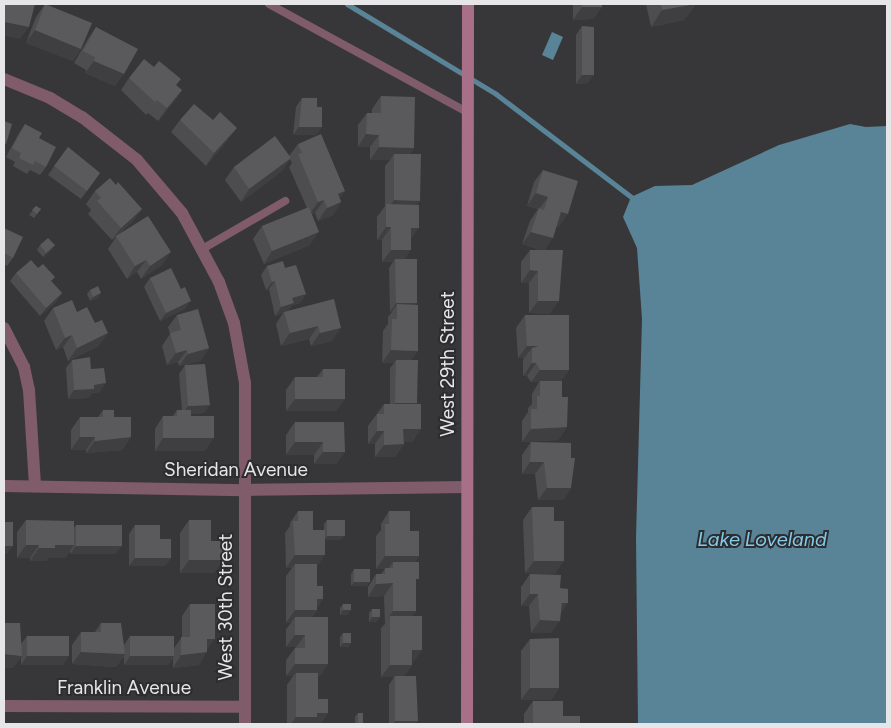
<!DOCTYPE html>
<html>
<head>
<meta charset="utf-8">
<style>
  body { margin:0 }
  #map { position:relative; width:891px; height:728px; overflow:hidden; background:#373739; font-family:Figtree,sans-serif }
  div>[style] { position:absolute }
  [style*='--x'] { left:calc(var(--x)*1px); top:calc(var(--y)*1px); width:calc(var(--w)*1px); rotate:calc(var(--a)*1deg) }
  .water>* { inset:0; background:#598497 }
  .stream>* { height:5px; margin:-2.5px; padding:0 2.5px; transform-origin:2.5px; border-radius:2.5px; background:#598497 }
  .lane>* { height:8px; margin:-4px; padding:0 4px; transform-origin:4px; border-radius:4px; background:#805c6b }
  .street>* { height:12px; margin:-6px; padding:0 6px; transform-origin:6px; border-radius:6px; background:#805c6b }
  .secondary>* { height:12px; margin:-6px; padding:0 6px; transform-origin:6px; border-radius:6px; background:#a86f88 }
  .wall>* { inset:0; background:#4d4d4f }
  .shaded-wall>* { inset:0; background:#3f3e40 }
  .building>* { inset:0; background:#5a595c }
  span { translate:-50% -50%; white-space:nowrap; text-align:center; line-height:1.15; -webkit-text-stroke:4px #2d2c2f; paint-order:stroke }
  .street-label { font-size:19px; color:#e6e5e7 }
  .water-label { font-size:20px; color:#83cbeb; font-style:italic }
  .frame { position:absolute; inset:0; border:5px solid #e6e5e7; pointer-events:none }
</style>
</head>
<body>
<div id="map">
  <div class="water">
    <i style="clip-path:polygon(552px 32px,563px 37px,553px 60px,542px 55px)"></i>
    <i style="clip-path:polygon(850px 124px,866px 127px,887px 126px,887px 724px,638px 724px,636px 538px,642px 319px,637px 248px,623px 217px,631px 197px,655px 186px,692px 185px,779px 145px)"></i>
  </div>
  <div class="stream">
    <i style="--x:347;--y:4;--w:174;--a:31.1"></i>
    <i style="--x:496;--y:94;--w:170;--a:37.3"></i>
  </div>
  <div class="lane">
    <i style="--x:269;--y:4;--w:226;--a:28.6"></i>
    <i style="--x:204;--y:248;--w:94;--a:-30.1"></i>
  </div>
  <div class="street">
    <i style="--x:4;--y:79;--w:50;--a:22.4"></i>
    <i style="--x:50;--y:98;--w:37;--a:31"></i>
    <i style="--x:82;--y:117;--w:70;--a:38"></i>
    <i style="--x:137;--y:160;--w:70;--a:49.7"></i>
    <i style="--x:182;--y:213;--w:78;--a:61.8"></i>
    <i style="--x:219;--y:282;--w:44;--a:69.9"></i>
    <i style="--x:234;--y:323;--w:61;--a:79.6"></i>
    <i style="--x:245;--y:383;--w:341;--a:90"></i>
    <i style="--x:4;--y:328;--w:44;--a:62.9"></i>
    <i style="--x:24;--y:367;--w:24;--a:78"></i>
    <i style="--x:29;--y:390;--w:96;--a:86.4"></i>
    <i style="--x:4;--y:486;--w:241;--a:1"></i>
    <i style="--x:245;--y:490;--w:222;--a:-0.8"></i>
    <i style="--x:4;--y:706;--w:241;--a:0.2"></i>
  </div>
  <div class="secondary">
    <i style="--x:467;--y:724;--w:720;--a:-89.92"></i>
  </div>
  <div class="wall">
    <i style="clip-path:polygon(45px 4px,81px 49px,73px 61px,26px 43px,36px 17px)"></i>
    <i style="clip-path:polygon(573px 4px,602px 4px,602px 7px,593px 19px,573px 20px)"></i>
    <i style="clip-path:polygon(646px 4px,696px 4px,684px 20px,651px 27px)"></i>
    <i style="clip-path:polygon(582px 26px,588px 83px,576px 84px,576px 35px)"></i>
    <i style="clip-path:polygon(96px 27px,115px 86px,85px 73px,86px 70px,74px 63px,88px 39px)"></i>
    <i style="clip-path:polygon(129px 78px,182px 90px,173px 103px,158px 121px,148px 113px,146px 115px,121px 90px)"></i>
    <i style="clip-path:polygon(381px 96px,414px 148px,410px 154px,417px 205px,411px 239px,404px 259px,416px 305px,418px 351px,411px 360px,417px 403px,416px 404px,421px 429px,412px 442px,403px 442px,404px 444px,395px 457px,375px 457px,375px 444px,368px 444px,368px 426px,384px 404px,390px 404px,390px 368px,394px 363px,382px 363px,383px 331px,388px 324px,388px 317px,392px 312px,390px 312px,389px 268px,393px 262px,382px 262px,382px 240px,377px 240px,377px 217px,385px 206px,385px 166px,390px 160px,370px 160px,370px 147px,358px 147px,358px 125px,367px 113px,372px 113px,372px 109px)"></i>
    <i style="clip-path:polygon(302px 98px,317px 107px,322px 127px,316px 135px,293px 135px,296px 107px)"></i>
    <i style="clip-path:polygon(180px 120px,228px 140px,206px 166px,171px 132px)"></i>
    <i style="clip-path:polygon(25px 124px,39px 138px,46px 167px,40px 175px,30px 170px,27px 174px,13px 166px,15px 162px,6px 157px,19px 133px)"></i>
    <i style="clip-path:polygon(298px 144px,340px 198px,341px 202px,333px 215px,318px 221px,315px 213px,312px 214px,310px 245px,264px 264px,253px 239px,262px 226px,307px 208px,289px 167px,292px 163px,290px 159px,282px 171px,241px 202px,225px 180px,234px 167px,289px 156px)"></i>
    <i style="clip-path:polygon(68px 147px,100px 173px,81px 199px,48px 175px)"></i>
    <i style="clip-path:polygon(543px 170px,559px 227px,556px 226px,545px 250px,550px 314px,529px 313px,529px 283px,521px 283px,521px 262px,530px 250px,540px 250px,522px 244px,530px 221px,538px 209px,527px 206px,534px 182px)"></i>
    <i style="clip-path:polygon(116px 185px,142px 209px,133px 221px,118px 235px,162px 265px,141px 279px,137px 272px,127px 279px,108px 249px,116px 237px,112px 240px,88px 214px,91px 210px,86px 204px,95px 191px)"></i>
    <i style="clip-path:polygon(36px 206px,41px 209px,34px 218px,29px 215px)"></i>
    <i style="clip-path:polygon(4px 228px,13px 258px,7px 266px,4px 264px)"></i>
    <i style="clip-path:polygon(40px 245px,55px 245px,52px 250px,43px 257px,37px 250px)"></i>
    <i style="clip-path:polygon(267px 266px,285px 268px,306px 294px,300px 303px,292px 305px,288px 311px,334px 299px,332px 341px,311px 346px,309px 339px,281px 346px,276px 324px,283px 313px,275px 316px,269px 289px,266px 290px,261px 275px)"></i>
    <i style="clip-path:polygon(16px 273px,52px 282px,62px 293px,56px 302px,40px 316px,10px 281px)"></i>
    <i style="clip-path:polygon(150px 278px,185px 309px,160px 321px,144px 287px)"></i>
    <i style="clip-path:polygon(90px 290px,98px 298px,90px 301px,87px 294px)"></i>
    <i style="clip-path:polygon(53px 308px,77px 312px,99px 346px,68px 361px,63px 347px,56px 350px,44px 321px)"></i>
    <i style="clip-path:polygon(177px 315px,209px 348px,200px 361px,179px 366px,178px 362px,167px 365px,162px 346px,170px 334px,168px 327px)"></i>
    <i style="clip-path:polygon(525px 315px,569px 370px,561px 381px,562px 397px,567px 427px,558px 440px,522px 442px,522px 421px,528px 412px,528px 408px,532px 404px,532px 394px,539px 382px,531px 382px,527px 376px,523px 376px,523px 360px,524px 358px,518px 358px,516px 328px)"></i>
    <i style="clip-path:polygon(72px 360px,91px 369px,100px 392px,92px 393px,88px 398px,68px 399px,66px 368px)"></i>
    <i style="clip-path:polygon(185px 365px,210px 405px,204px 413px,191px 414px,191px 416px,205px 451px,155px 451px,155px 429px,163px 416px,173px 416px,177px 410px,182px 410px,179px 374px)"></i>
    <i style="clip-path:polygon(323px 369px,345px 399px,336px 411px,286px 411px,286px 390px,295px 377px,317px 377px)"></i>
    <i style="clip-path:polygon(103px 410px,114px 417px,131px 437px,122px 450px,86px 453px,86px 450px,71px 450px,71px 430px,80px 417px,98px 417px)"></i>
    <i style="clip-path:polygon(295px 422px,345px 452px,336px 464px,314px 464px,314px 455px,286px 455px,286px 435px)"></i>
    <i style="clip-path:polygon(531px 442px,571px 488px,563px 500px,538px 500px,535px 474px,522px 474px,522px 455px)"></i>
    <i style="clip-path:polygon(532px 507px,555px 574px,525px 573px,523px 520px)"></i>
    <i style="clip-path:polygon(298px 511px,313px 530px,324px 530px,324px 524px,327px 520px,341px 540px,325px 540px,317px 567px,317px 610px,312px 617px,328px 664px,320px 676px,318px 676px,318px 699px,328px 713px,320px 724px,287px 724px,287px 685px,293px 676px,286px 676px,286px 660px,295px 648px,296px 647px,286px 647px,286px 629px,291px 623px,286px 623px,286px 576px,292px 568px,286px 568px,285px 533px,290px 526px,290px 523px)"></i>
    <i style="clip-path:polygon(389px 511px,410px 531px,419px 556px,415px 562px,416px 611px,412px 616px,412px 665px,404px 676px,415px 724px,389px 724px,389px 685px,394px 677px,381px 677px,381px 628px,385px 624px,384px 596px,368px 597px,368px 587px,376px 574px,381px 574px,385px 569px,376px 569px,376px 536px,381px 530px,381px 524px)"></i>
    <i style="clip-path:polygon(26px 520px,74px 528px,76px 525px,116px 554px,70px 554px,70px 551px,65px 558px,48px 558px,46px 561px,30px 561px,30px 558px,17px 558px,17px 532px)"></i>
    <i style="clip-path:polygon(189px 520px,211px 541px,223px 560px,214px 573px,180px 573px,180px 533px)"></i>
    <i style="clip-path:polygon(135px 525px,160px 539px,171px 558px,165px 566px,129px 566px,129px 534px)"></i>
    <i style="clip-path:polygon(354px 569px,367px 586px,351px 586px,351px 574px)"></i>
    <i style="clip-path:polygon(530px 574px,560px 588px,561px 613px,551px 633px,531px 633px,529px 606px,521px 606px,521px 587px)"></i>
    <i style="clip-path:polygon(190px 604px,207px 650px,199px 665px,173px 668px,173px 658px,168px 665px,124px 665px,124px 656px,116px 667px,72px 664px,72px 645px,81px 632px,95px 632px,101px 623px,124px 645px,130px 636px,174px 648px,182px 637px,182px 616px)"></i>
    <i style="clip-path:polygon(343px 604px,348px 615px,340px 615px,340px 608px)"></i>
    <i style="clip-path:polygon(372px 609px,377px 622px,369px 622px,369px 613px)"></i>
    <i style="clip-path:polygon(4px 623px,21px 644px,27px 636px,63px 665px,21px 665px,21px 657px,13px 668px,4px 668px)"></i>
    <i style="clip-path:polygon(343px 633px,351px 643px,348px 647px,340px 647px,340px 637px)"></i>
    <i style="clip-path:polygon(530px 639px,559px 688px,551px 700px,521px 700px,521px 651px)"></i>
    <i style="clip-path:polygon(533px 701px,563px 716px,580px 724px,524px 724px,524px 714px)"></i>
    <i style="clip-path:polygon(358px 713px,362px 724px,355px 724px,355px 717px)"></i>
  </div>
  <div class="shaded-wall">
    <i style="clip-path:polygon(696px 4px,684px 20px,651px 27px,662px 10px)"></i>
    <i style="clip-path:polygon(582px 7px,602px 7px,593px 19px,573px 20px)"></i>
    <i style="clip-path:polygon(4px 22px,29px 27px,20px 39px,4px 36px)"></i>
    <i style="clip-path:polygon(35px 30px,81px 49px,73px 61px,26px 43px)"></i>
    <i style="clip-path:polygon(94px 61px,124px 74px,115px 86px,85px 73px)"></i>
    <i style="clip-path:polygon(582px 75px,594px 75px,588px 83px,576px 84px)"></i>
    <i style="clip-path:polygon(182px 90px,173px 103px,158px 121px,167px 108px)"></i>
    <i style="clip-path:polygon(299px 127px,322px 127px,316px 135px,293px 135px)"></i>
    <i style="clip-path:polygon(237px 128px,228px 140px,206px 166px,214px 153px)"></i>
    <i style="clip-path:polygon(366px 134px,379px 135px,370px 147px,358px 147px)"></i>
    <i style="clip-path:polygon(379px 147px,414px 148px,406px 160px,394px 154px,390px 160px,370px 160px)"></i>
    <i style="clip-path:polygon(291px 158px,282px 171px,241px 202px,249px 189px)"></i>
    <i style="clip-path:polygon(345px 191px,336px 204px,338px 194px)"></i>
    <i style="clip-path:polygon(536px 193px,548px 197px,539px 209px,527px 206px)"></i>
    <i style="clip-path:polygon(324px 200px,315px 213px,309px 215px,318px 202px)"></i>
    <i style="clip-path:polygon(394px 200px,420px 201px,411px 213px,386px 211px)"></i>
    <i style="clip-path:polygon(341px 202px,333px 215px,318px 221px,327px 208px)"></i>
    <i style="clip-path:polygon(142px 209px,133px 221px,112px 240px,121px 228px)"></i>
    <i style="clip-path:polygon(561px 212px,568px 214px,559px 227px,552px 225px)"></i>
    <i style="clip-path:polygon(386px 227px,391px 227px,382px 240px,377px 240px)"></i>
    <i style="clip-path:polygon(411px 228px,419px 228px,410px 240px)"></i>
    <i style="clip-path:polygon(319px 232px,310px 245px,264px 264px,272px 251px)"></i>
    <i style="clip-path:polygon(531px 232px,553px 238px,544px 251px,522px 244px)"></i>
    <i style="clip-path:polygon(55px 245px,52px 250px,43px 257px,46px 253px)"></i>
    <i style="clip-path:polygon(391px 250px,411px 250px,402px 263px,395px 259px,393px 262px,382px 262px)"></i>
    <i style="clip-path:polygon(171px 252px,162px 265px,141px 279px,150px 266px)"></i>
    <i style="clip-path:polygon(146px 260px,137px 272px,127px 279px,135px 266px)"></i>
    <i style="clip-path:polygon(530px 270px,538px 271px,529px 283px,521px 283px)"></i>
    <i style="clip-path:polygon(275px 281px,269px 289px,266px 290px,272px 282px)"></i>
    <i style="clip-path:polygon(62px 293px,56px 302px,40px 316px,46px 308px)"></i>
    <i style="clip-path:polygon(101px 293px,98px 298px,90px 301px,93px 297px)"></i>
    <i style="clip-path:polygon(306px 294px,300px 303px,292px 305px,288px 312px,284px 312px,283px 313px,275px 316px,281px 307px,292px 298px)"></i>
    <i style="clip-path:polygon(191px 301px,185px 309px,160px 321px,166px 313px)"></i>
    <i style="clip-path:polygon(538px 301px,559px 301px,550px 314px,529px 313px)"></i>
    <i style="clip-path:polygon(396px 303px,417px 303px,411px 312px,397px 304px,392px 312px,390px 312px)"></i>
    <i style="clip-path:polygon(318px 326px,309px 339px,281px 346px,290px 333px)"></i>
    <i style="clip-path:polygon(341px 328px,332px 341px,311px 346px,320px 333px)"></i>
    <i style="clip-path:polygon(108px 333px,99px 346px,68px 361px,77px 348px)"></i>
    <i style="clip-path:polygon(72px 335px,63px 347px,56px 350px,65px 338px)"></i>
    <i style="clip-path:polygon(527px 346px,539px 346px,532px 348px,524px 358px,518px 358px)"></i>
    <i style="clip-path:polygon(209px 348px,200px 361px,179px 366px,188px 354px)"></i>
    <i style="clip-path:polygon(187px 350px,178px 362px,167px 365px,176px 353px)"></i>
    <i style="clip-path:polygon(391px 350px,418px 351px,409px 363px,396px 360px,394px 363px,382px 363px)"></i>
    <i style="clip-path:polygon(532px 363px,536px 363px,527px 376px,523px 376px)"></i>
    <i style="clip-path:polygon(540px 370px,569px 370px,560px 382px,540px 381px,539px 382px,531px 382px)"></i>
    <i style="clip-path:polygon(106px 383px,100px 392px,92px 393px,88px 398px,68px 399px,74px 390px,94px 385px)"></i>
    <i style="clip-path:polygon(295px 399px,345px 399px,336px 411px,286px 411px)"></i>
    <i style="clip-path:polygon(395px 403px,417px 403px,411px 411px,389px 411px)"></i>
    <i style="clip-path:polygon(210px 405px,204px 413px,182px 415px,188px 406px)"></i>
    <i style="clip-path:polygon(567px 427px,558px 440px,522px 442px,531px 429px)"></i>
    <i style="clip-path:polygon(403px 429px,421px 429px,412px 442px,394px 442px)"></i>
    <i style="clip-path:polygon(377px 431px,384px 431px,375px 444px,368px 444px)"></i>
    <i style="clip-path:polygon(80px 437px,95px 437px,86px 450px,71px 450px)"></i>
    <i style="clip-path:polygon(131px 437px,122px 450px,86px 453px,95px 441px)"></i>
    <i style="clip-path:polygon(163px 438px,214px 438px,205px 451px,155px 451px)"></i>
    <i style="clip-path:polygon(295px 442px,323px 442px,314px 455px,286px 455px)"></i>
    <i style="clip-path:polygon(404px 444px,395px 457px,375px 457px,384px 445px)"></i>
    <i style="clip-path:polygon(323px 452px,345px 452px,336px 464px,314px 464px)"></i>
    <i style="clip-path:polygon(530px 462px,544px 462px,535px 474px,522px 474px)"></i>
    <i style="clip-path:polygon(547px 488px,571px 488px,563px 500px,538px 500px)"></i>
    <i style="clip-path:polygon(327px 536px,345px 536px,341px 540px,324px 540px)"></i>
    <i style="clip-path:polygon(26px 545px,39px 545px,30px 558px,17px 558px)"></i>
    <i style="clip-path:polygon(55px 545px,74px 545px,65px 558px,48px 558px,46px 561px,30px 561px,39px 548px)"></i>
    <i style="clip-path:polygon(4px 546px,13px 546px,7px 554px,4px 554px)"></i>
    <i style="clip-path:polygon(76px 546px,122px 546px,116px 554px,70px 554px)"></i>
    <i style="clip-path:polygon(295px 555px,325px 555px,316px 568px,295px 564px,292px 568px,286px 568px)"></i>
    <i style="clip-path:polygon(385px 556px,419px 556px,410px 569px,393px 568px,393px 562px,388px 569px,376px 569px)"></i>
    <i style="clip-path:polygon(135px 558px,171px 558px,165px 566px,129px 566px)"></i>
    <i style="clip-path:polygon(189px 560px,223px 560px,214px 573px,180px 573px)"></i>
    <i style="clip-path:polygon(534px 561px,564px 561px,555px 574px,525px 573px)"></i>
    <i style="clip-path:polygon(354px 582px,370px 582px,367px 586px,351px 586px)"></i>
    <i style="clip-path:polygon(393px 583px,384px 596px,368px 597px,376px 584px)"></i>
    <i style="clip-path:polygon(530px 594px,538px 594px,529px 606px,521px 606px)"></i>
    <i style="clip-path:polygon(317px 599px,323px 599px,308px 623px,295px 617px,291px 623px,286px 623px,295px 610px)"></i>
    <i style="clip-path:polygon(562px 603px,568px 603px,559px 616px)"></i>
    <i style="clip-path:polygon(343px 610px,351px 610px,348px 615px,340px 615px)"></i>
    <i style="clip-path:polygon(393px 611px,416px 611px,407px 624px,390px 616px,384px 624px)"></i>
    <i style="clip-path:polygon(372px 617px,380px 617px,377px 622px,369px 622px)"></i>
    <i style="clip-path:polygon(540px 620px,560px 621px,551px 633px,531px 633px)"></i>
    <i style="clip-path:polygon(295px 635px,305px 635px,296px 647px,286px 647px)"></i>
    <i style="clip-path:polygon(207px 639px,215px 639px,206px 651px)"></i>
    <i style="clip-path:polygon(343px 643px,351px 643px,348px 647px,340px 647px)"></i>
    <i style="clip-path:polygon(412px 650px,422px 650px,413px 663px)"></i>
    <i style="clip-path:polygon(81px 652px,125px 654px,116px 667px,72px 664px)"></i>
    <i style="clip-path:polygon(207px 652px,199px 665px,173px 668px,181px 655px)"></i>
    <i style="clip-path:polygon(4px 654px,22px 656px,13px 668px,4px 668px)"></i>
    <i style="clip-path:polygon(27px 656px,69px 656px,63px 665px,21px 665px)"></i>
    <i style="clip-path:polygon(130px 656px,174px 656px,168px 665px,124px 665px)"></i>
    <i style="clip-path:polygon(295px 664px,328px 664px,320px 676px,296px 676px,296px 673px,293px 676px,286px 676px)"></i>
    <i style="clip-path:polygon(390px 665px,412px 665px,404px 677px,381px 677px)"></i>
    <i style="clip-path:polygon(530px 688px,559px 688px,551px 700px,521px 700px)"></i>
    <i style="clip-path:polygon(317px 713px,328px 713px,320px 724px,291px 724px,296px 717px)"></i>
    <i style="clip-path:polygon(395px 721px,418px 721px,415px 724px,393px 724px)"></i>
  </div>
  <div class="building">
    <i style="clip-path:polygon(4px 4px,35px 4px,29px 27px,4px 22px)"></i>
    <i style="clip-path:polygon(45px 4px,92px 23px,81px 49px,35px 30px)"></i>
    <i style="clip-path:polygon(582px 4px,602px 4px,602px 7px,582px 7px)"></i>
    <i style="clip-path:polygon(661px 4px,696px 4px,662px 10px)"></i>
    <i style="clip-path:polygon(582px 26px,594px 27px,594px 75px,582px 75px)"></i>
    <i style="clip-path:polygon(96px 27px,138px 49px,124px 74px,94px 61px,95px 57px,83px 51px)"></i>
    <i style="clip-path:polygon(144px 59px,154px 67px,159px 61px,181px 79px,176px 85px,182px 90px,167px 108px,157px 100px,155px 102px,129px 78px)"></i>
    <i style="clip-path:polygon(381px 96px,415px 97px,414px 148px,379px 147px,379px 135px,366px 134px,367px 113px,381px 113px)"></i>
    <i style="clip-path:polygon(302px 98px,317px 98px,317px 107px,322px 107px,322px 127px,299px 127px)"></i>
    <i style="clip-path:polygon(194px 104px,213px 120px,220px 112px,237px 128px,214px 153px,180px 120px)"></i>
    <i style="clip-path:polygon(4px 121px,12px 124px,6px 144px,4px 143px)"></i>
    <i style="clip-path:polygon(25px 124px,42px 133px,39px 138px,56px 147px,46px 167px,35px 161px,33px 165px,19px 158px,21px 153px,12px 148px)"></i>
    <i style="clip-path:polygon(321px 134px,345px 191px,338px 194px,341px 202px,327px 208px,324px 200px,318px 202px,298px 154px,302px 153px,298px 144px)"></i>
    <i style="clip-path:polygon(275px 136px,291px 158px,249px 189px,234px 167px)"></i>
    <i style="clip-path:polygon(68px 147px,100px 173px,87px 191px,54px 166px)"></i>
    <i style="clip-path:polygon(394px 154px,421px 154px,420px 201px,394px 200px)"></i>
    <i style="clip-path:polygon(543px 170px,578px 181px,568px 214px,561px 212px,553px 238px,531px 232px,539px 208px,544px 210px,548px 197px,536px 193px)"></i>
    <i style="clip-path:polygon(110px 178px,116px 185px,118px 182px,142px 209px,121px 228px,97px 201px,101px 198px,95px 191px)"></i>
    <i style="clip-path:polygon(386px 204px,419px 205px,419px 228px,411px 228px,411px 250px,391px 250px,391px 227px,386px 227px)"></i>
    <i style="clip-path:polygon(36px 206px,41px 209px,37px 214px,32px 210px)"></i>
    <i style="clip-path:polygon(309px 207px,319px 232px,272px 251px,262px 226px)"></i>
    <i style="clip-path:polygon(148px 216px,171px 252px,150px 266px,146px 260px,135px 266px,116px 236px)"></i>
    <i style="clip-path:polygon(4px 228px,23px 237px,13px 258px,4px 253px)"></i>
    <i style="clip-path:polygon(48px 238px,55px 245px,46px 253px,40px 245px)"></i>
    <i style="clip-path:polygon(530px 250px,563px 250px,559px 301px,538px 301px,538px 271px,530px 270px)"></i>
    <i style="clip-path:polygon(395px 259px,417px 259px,417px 303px,396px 303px)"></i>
    <i style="clip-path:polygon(31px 260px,38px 268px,43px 264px,55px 277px,51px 281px,62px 293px,46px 308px,16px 273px)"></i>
    <i style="clip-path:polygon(283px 261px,285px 268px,296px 265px,306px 294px,292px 298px,294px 303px,281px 307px,275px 281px,272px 282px,267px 266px)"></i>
    <i style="clip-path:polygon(171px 268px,181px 289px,185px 287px,191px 301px,166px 313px,150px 278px)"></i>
    <i style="clip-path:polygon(98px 286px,101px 293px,93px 297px,90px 290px)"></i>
    <i style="clip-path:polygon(334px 299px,341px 328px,320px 333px,318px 326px,290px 333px,284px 312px)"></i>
    <i style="clip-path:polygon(72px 300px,77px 312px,87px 307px,95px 323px,102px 320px,108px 333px,77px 348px,72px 335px,65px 338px,53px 308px)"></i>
    <i style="clip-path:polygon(397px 304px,418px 305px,418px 351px,391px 350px,392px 319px,397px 319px)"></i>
    <i style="clip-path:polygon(198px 309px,209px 348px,188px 354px,187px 350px,176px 353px,170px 333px,181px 330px,177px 315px)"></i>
    <i style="clip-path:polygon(525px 315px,569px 315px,569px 370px,540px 370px,536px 363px,532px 363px,532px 348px,539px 346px,527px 346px)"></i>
    <i style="clip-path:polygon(90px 357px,91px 369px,104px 368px,106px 383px,94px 385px,94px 389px,74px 390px,72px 360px)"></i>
    <i style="clip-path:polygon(396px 360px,418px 360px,417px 403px,395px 403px)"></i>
    <i style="clip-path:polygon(205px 364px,210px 405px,188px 406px,185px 365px)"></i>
    <i style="clip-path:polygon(323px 369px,345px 369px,345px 399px,295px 399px,295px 377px,323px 377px)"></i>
    <i style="clip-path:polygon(540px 381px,562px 381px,562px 397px,568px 397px,567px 427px,531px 429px,531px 409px,537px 409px,537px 396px,540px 396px)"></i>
    <i style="clip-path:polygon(384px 404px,421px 404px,421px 429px,403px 429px,404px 444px,384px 445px,384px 431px,377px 431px,377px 414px,384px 414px)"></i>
    <i style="clip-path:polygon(103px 410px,114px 410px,114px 417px,131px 417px,131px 437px,95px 441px,95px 437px,80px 437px,80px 417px,103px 417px)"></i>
    <i style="clip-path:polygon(177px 410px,191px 410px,191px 416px,214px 416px,214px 438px,163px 438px,163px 416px,177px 416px)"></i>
    <i style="clip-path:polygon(295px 422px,344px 422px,345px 452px,323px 452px,323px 442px,295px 442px)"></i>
    <i style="clip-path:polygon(531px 442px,571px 443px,571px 458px,575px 458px,571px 488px,547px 488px,544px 462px,530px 462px)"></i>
    <i style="clip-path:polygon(532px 507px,554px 507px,554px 521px,564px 521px,564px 561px,534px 561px)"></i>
    <i style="clip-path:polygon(298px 511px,313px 511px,313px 530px,325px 530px,325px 555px,295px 555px,293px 521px,298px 521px)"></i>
    <i style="clip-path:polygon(389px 511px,410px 511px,410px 531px,419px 531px,419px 556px,385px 556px,385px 524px,389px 524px)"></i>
    <i style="clip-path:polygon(26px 520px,74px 521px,74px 545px,55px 545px,55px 548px,39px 548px,39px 545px,26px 545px)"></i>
    <i style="clip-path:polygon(189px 520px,211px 520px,211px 541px,223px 541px,223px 560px,189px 560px)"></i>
    <i style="clip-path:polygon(327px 520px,345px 520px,345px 536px,327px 536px)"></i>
    <i style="clip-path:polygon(4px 522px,13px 522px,13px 546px,4px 546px)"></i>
    <i style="clip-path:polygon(76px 525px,122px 525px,122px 546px,76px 546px)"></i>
    <i style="clip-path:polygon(135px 525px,160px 525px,160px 539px,171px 539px,171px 558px,135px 558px)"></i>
    <i style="clip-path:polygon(393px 562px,419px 562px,419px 579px,416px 579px,416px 611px,393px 611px,393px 583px,376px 584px,376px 574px,385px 574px,385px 568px,393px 568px)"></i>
    <i style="clip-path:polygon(295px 564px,317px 564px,317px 586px,323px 586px,323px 599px,317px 599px,317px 610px,295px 610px)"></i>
    <i style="clip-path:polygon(354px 569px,370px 569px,370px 582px,354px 582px)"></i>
    <i style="clip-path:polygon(530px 574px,561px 575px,560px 588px,568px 589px,568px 603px,562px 603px,560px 621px,540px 620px,538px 594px,530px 594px)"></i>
    <i style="clip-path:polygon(190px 604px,215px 604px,215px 639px,207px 639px,207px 652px,181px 655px,181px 637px,190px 637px)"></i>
    <i style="clip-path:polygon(343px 604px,351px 604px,351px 610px,343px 610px)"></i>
    <i style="clip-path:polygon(372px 609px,380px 609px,380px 617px,372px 617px)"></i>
    <i style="clip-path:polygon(390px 616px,422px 616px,422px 650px,412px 650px,412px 665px,390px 665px)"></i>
    <i style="clip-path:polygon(295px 617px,328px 617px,328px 664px,295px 664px,295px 648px,305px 648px,305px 635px,295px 635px)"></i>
    <i style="clip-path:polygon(4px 623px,20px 623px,22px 656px,4px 654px)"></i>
    <i style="clip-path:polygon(101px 623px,121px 623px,125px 654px,81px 652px,81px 632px,101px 632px)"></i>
    <i style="clip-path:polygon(343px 633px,351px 633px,351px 643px,343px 643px)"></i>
    <i style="clip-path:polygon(27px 636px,69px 636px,69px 656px,27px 656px)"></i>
    <i style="clip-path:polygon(130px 636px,174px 636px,174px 656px,130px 656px)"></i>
    <i style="clip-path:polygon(559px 638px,559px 688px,530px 688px,530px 639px)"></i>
    <i style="clip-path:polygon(296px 673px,318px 673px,318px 699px,328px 699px,328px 713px,317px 713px,317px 717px,296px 717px)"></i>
    <i style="clip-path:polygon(395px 676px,416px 676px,418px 721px,395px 721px)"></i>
    <i style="clip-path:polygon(533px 701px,563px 701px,563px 716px,580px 716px,580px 724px,533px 724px)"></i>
    <i style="clip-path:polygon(358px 713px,363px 713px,363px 724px,358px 724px)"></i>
  </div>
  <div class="street-label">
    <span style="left:448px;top:364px;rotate:-90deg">West 29th Street</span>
    <span style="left:236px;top:470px">Sheridan Avenue</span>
    <span style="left:226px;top:607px;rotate:-90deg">West 30th Street</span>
    <span style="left:124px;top:688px">Franklin Avenue</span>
  </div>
  <div class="water-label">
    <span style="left:762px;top:539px">Lake Loveland</span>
  </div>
  <div class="frame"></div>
</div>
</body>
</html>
